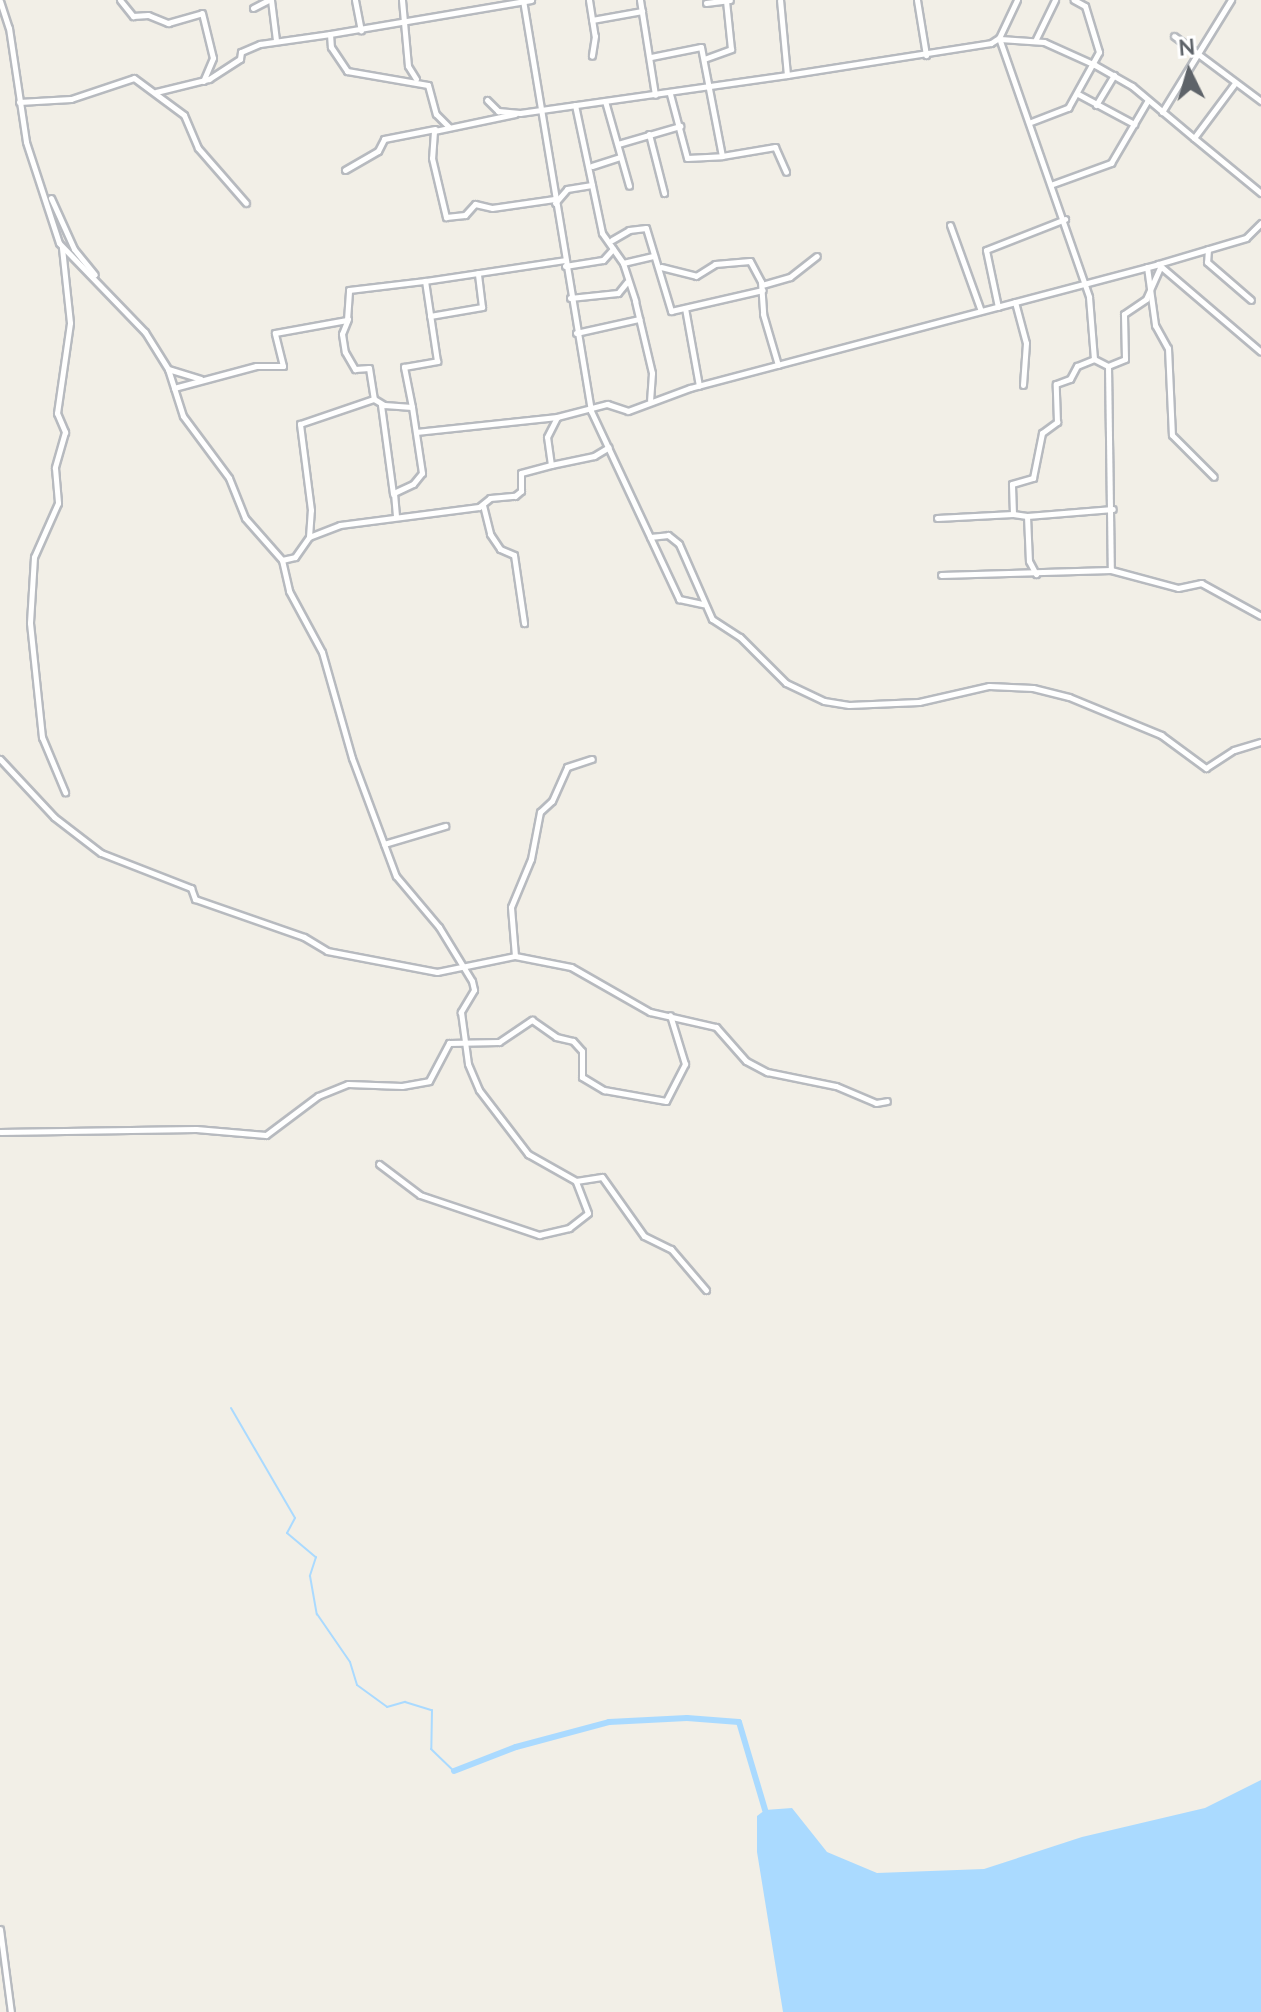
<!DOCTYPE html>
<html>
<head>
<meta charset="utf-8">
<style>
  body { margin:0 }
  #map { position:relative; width:1261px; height:2012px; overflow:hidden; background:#f2efe7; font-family:"Nunito Sans",sans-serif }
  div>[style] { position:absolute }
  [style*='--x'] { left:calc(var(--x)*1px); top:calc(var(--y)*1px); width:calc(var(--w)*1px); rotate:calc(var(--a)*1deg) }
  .water>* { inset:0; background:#aadaff }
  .stream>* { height:2px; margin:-1px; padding:0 1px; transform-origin:1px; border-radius:1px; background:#aadaff }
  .river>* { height:6px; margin:-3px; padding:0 3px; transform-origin:3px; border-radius:3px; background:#aadaff }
  .roads { filter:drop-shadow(2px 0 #b7babf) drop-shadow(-2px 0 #b7babf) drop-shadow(0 2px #b7babf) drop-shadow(0 -2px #b7babf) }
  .minor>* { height:5px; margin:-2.5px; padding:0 2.5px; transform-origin:2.5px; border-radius:2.5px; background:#fff }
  span { translate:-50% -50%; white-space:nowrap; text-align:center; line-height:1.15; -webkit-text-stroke:8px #fff; paint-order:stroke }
  .north { position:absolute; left:1149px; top:32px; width:80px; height:80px; -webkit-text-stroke:6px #fff; paint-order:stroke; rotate:355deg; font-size:22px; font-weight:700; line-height:32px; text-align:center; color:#5e6369 }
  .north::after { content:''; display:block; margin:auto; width:28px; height:36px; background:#5e6369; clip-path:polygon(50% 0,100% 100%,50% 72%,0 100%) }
</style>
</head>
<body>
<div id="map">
  <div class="water">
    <i style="clip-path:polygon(1261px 1780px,1261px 2012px,783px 2012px,757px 1852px,757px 1816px,765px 1810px,792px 1808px,827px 1852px,877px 1873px,984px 1869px,1082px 1837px,1205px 1808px)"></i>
  </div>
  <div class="stream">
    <i style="--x:231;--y:1408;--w:127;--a:59.8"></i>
    <i style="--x:295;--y:1518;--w:17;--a:118"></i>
    <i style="--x:287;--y:1533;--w:38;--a:40"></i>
    <i style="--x:316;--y:1557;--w:20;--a:108"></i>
    <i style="--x:310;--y:1576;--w:39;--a:80"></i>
    <i style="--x:317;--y:1614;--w:58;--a:55.5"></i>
    <i style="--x:350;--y:1662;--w:24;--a:73"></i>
    <i style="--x:357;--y:1685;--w:37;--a:36"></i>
    <i style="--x:387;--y:1707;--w:19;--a:-16"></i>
    <i style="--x:405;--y:1702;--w:28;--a:17"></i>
    <i style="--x:432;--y:1710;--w:39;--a:91"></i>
    <i style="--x:431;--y:1749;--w:32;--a:44"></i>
  </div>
  <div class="river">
    <i style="--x:454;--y:1771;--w:66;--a:-21.2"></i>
    <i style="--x:516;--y:1747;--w:96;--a:-15"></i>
    <i style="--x:609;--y:1722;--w:78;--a:-2.9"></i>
    <i style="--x:687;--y:1718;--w:52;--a:4.4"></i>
    <i style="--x:739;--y:1722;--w:92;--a:73.5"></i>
  </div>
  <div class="roads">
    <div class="minor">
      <i style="--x:120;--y:0;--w:21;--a:51"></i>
      <i style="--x:133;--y:16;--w:15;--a:-4"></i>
      <i style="--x:148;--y:15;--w:22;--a:22"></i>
      <i style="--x:168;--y:23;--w:35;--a:-16"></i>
      <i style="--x:202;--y:13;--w:46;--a:76.3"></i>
      <i style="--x:213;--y:58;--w:25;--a:113"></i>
      <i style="--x:271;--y:0;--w:40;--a:82.9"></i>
      <i style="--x:355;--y:0;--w:31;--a:79"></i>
      <i style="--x:402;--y:0;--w:66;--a:84.8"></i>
      <i style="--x:408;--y:66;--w:15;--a:58"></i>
      <i style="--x:523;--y:0;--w:417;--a:80.6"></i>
      <i style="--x:591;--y:411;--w:208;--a:64.9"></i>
      <i style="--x:679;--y:599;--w:25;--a:12"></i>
      <i style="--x:589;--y:0;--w:36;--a:81"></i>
      <i style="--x:595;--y:36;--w:20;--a:99"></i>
      <i style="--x:640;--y:0;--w:96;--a:81"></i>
      <i style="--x:917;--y:0;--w:56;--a:80.7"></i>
      <i style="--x:0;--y:1;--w:28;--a:72"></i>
      <i style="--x:9;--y:28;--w:115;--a:81.5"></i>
      <i style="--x:26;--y:142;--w:106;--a:71.9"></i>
      <i style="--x:59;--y:243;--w:124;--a:46"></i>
      <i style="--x:145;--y:332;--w:44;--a:58.1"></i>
      <i style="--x:168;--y:369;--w:49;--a:72.3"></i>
      <i style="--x:183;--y:416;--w:77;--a:53.4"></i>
      <i style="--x:229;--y:478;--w:43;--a:68.2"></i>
      <i style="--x:245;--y:518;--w:56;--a:48.6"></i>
      <i style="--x:282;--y:560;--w:32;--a:77"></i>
      <i style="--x:289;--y:591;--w:69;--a:61.6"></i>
      <i style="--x:322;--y:652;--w:110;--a:74.2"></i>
      <i style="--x:352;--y:758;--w:126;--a:69.6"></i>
      <i style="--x:396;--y:876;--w:67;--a:49.9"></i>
      <i style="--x:439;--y:927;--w:63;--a:58.6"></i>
      <i style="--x:472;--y:981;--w:9;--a:77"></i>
      <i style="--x:474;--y:990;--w:26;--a:121"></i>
      <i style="--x:461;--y:1012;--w:52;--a:82.3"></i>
      <i style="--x:468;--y:1064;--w:28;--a:67"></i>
      <i style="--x:479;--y:1090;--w:81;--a:52.6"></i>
      <i style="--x:528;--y:1154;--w:55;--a:29.4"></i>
      <i style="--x:576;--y:1181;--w:26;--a:-9"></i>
      <i style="--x:602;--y:1177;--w:72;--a:54.6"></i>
      <i style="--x:644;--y:1236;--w:30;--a:26"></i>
      <i style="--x:671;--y:1249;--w:54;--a:49.5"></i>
      <i style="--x:706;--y:3;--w:24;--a:-7"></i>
      <i style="--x:253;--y:8;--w:18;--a:-27"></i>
      <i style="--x:592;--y:20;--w:51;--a:-10.2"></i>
      <i style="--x:330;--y:34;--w:204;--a:-9.6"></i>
      <i style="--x:1174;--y:36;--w:109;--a:36.8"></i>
      <i style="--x:999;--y:38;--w:274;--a:70.8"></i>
      <i style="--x:1089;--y:297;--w:62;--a:85.4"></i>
      <i style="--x:1094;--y:359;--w:16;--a:27"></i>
      <i style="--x:1108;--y:366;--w:204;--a:89.2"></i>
      <i style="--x:1111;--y:570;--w:69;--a:15"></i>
      <i style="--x:1178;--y:588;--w:24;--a:-12"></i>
      <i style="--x:1201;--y:583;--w:68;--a:28.8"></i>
      <i style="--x:1000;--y:39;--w:44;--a:3.9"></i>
      <i style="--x:1044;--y:42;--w:56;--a:24.3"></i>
      <i style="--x:1095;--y:65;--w:43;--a:29.6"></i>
      <i style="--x:1132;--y:86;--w:81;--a:40"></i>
      <i style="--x:1194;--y:138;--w:69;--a:-53.3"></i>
      <i style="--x:1035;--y:41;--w:46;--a:-64"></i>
      <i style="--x:651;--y:57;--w:51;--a:-11.3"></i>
      <i style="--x:701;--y:47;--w:111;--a:79.1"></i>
      <i style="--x:722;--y:156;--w:54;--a:-9.6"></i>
      <i style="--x:775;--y:147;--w:27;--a:66"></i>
      <i style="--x:704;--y:59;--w:29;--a:-20"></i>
      <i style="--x:731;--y:49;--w:48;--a:-95.9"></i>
      <i style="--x:787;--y:75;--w:206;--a:-8.9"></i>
      <i style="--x:991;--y:43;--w:9;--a:-32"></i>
      <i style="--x:999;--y:38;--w:42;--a:-64.7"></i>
      <i style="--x:156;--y:92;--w:55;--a:-13.8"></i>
      <i style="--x:209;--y:79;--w:37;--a:-33"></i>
      <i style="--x:240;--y:59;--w:7;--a:-82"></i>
      <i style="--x:241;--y:52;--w:21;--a:-23"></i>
      <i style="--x:260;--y:44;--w:71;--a:-8.1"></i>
      <i style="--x:330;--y:34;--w:13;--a:86"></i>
      <i style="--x:331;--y:47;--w:29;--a:56"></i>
      <i style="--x:347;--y:71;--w:82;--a:9.8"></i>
      <i style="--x:428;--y:85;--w:30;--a:75"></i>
      <i style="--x:436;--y:114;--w:18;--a:45"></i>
      <i style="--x:670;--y:94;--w:66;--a:75.1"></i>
      <i style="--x:687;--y:158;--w:35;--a:-3"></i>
      <i style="--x:1078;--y:94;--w:64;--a:28.2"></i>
      <i style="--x:487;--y:100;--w:16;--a:45"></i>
      <i style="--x:498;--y:111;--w:22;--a:5"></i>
      <i style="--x:520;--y:113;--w:270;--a:-8.1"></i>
      <i style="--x:787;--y:75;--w:75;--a:-95.3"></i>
      <i style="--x:605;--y:101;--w:88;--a:74.2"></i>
      <i style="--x:19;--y:102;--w:52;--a:-3.3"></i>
      <i style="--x:71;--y:99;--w:66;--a:-18.4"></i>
      <i style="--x:134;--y:78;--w:62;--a:36.5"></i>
      <i style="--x:184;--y:115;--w:36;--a:67"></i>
      <i style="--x:198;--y:148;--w:73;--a:48.9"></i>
      <i style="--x:575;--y:105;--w:82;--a:78"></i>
      <i style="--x:1096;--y:105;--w:35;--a:-59"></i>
      <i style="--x:1162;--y:112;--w:132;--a:-58.4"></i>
      <i style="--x:515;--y:114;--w:83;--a:168.1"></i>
      <i style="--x:434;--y:131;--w:27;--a:94"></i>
      <i style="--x:432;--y:158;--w:61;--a:76.7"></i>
      <i style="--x:446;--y:217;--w:19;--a:-6"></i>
      <i style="--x:465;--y:215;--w:15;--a:-48"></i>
      <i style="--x:475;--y:204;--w:17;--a:13"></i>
      <i style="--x:492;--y:208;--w:63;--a:-8.3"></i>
      <i style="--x:1031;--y:122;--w:40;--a:-21"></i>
      <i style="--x:1068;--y:108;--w:64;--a:-61"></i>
      <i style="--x:1099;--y:52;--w:48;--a:-106.9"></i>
      <i style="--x:1085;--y:6;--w:13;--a:-151"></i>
      <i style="--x:649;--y:134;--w:61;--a:75.7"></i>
      <i style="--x:1194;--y:138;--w:87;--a:39.4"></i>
      <i style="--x:618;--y:144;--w:65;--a:-16.2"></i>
      <i style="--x:592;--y:166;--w:29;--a:-18"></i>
      <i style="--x:345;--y:170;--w:38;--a:-30"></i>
      <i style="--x:378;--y:151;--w:13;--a:-63"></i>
      <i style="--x:384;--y:139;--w:52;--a:-11.1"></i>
      <i style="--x:1053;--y:184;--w:62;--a:-19.9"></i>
      <i style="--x:1111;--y:163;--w:73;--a:-59.6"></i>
      <i style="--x:51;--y:198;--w:56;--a:65.7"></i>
      <i style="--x:74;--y:249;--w:33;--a:51"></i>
      <i style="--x:555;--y:203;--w:18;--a:-49"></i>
      <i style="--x:567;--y:189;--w:25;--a:-9"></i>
      <i style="--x:592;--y:185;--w:49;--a:78.2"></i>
      <i style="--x:602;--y:233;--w:37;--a:55"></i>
      <i style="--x:623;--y:263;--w:40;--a:72"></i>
      <i style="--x:635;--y:301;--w:74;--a:76.7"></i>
      <i style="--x:652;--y:373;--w:27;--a:94"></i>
      <i style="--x:1261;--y:223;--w:21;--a:135"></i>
      <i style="--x:1246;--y:238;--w:92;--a:163.5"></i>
      <i style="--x:1158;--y:264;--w:135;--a:40.5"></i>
      <i style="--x:950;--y:225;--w:91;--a:70.2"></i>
      <i style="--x:612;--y:240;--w:20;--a:-30"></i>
      <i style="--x:629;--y:230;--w:17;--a:-7"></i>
      <i style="--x:646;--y:228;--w:87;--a:73.2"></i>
      <i style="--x:671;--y:311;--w:94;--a:-12.9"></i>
      <i style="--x:62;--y:248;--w:75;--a:83.9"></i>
      <i style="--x:70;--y:323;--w:91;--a:98.2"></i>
      <i style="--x:57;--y:413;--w:21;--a:67"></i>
      <i style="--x:65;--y:432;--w:37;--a:106"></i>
      <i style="--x:55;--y:468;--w:35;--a:85"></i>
      <i style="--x:58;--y:503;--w:59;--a:114"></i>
      <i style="--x:34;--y:557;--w:66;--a:93.5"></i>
      <i style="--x:30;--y:623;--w:115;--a:84"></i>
      <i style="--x:42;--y:737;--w:60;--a:67.3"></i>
      <i style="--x:1208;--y:249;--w:13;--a:94"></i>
      <i style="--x:1207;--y:262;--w:58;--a:40.8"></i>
      <i style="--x:623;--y:263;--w:32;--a:-13"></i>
      <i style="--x:565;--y:266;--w:38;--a:-9"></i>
      <i style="--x:603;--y:260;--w:15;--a:-48"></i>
      <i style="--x:661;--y:267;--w:36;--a:14"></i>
      <i style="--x:696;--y:276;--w:22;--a:-32"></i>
      <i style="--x:715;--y:264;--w:35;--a:-5"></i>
      <i style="--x:750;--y:261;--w:24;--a:62"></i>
      <i style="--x:761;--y:282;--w:32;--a:86"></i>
      <i style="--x:763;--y:314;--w:53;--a:73.6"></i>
      <i style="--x:1147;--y:267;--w:59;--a:82.1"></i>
      <i style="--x:1155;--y:325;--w:26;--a:61"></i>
      <i style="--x:1168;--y:348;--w:87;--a:87.4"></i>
      <i style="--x:1172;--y:435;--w:59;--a:45"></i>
      <i style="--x:762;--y:285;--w:29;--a:-16"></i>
      <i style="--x:790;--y:277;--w:34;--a:-38"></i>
      <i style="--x:570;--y:298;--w:48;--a:-5.9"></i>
      <i style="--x:618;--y:293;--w:14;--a:-51"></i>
      <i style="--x:1015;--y:302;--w:42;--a:75"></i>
      <i style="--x:1026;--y:343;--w:42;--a:94.1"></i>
      <i style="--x:998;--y:307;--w:58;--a:-101.9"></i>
      <i style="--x:986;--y:250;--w:85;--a:-21.4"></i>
      <i style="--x:685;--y:308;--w:79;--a:79.8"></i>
      <i style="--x:430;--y:316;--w:53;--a:-9.8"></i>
      <i style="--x:482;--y:307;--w:34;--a:-97"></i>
      <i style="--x:348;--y:319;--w:16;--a:112"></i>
      <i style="--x:342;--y:334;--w:18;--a:81"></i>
      <i style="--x:345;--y:352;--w:20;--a:60"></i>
      <i style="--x:355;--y:369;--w:14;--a:-4"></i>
      <i style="--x:369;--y:368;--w:31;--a:81"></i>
      <i style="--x:374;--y:399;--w:12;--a:31"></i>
      <i style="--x:384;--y:405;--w:28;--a:4"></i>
      <i style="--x:412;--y:407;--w:67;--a:81.4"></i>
      <i style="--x:422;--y:473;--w:14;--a:129"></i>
      <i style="--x:413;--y:484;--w:21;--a:155"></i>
      <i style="--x:394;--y:493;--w:22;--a:85"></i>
      <i style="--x:576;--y:333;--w:65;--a:-12.5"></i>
      <i style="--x:1108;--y:366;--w:18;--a:-22"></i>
      <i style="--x:1125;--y:359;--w:45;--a:-91.3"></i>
      <i style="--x:1124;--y:314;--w:27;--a:-34"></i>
      <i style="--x:1146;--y:299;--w:34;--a:-66"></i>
      <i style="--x:168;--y:369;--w:34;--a:17"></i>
      <i style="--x:174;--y:388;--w:85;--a:-15"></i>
      <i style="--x:256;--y:366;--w:27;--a:0"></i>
      <i style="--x:283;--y:366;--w:34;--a:-104"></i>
      <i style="--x:275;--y:333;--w:73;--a:-10.2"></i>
      <i style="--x:347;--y:320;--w:30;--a:-86"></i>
      <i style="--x:349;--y:290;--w:77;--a:-6.8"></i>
      <i style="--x:381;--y:405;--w:90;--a:82.3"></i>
      <i style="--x:412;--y:407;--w:41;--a:-101.3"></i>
      <i style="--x:404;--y:367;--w:34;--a:-10"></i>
      <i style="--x:437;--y:361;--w:81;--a:-98.5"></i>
      <i style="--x:425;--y:281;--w:142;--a:-8.5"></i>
      <i style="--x:416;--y:432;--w:142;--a:-6.1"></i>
      <i style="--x:551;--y:465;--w:44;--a:-11.8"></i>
      <i style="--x:594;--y:456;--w:17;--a:-31"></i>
      <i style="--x:483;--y:505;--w:30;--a:76"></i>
      <i style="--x:490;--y:534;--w:18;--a:56"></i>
      <i style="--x:500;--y:549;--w:15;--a:23"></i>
      <i style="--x:514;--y:555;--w:69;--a:81.6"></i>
      <i style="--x:1013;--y:514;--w:14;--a:8"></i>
      <i style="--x:1027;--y:516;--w:45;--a:87.5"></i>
      <i style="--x:1029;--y:561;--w:15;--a:62"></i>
      <i style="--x:1027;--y:516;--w:86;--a:-4.7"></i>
      <i style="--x:937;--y:518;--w:76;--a:-3"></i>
      <i style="--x:1013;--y:514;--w:30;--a:-92"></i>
      <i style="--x:1012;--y:484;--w:22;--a:-16"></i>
      <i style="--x:1033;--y:478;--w:46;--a:-78.7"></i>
      <i style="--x:1042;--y:433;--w:19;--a:-36"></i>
      <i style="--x:1057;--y:422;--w:38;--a:-92"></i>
      <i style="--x:1056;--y:384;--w:15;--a:-20"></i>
      <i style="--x:1070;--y:379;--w:15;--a:-62"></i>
      <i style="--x:1077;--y:366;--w:18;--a:-22"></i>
      <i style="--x:309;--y:537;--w:27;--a:-86"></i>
      <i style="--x:311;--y:510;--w:87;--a:-97.3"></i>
      <i style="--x:300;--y:424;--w:78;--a:-18.7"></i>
      <i style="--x:650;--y:537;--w:18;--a:-6"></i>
      <i style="--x:668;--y:535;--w:14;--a:39"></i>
      <i style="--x:679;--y:544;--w:82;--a:66.3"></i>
      <i style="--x:712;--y:619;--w:33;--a:33"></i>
      <i style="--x:740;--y:637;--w:65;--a:45"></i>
      <i style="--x:786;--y:683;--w:42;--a:25.3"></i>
      <i style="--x:824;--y:701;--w:25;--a:9"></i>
      <i style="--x:849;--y:705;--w:70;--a:-2.5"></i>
      <i style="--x:919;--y:702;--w:72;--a:-12.9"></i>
      <i style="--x:989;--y:686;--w:44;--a:2.6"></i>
      <i style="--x:1033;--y:688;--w:37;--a:14"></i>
      <i style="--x:1069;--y:697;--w:100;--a:22.4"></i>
      <i style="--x:1161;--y:735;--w:56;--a:36.3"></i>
      <i style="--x:1206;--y:768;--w:33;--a:-33"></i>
      <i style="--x:1234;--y:750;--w:28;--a:-17"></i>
      <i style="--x:282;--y:560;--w:13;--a:-13"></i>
      <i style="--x:295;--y:557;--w:24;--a:-55"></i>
      <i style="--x:309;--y:537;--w:33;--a:-21"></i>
      <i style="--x:340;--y:525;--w:140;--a:-7.4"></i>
      <i style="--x:479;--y:507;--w:14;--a:-39"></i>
      <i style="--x:490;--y:498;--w:25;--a:-5"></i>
      <i style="--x:515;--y:496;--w:8;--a:-40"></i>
      <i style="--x:521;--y:491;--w:18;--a:-90"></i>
      <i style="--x:521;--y:473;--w:31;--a:-15"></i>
      <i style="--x:551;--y:465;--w:28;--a:-98"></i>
      <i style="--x:547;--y:437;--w:22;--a:-63"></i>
      <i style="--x:557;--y:417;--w:52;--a:-14.6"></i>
      <i style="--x:607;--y:404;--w:22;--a:18"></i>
      <i style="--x:628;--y:411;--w:66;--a:-20.4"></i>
      <i style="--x:690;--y:388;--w:484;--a:-14.8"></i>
      <i style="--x:941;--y:575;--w:170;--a:-1.7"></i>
      <i style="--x:0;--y:759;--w:79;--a:47"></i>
      <i style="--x:54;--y:817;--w:59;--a:37.5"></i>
      <i style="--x:101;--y:853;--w:97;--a:21.3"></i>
      <i style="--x:191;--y:888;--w:12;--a:70"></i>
      <i style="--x:195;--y:899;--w:115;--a:19.2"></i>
      <i style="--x:304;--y:937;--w:27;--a:31"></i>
      <i style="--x:327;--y:951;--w:112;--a:10.8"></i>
      <i style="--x:437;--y:972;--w:80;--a:-11.6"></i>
      <i style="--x:515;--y:956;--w:57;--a:11.1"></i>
      <i style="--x:571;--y:967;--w:91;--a:29.7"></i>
      <i style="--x:650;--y:1012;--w:68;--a:12.8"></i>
      <i style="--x:716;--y:1027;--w:45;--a:48.6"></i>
      <i style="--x:746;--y:1061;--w:24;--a:28"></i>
      <i style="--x:767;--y:1072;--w:70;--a:11.5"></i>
      <i style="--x:836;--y:1086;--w:43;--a:23"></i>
      <i style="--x:876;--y:1103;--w:11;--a:-10"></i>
      <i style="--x:384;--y:844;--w:64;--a:-16.4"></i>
      <i style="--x:515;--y:956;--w:49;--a:-94.7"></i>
      <i style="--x:511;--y:907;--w:52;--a:-67.4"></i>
      <i style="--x:531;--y:859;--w:48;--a:-79.2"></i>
      <i style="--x:540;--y:812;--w:16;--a:-43"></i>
      <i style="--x:552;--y:801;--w:37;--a:-66"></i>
      <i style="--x:567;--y:767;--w:26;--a:-18"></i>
      <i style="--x:0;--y:1132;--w:196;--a:-0.9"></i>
      <i style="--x:196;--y:1129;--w:70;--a:4.9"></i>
      <i style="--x:266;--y:1135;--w:65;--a:-36.9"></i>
      <i style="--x:318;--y:1096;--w:32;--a:-22"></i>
      <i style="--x:348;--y:1084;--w:54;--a:2.1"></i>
      <i style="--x:402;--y:1086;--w:27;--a:-10"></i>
      <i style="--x:429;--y:1081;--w:43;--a:-62.2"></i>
      <i style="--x:449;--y:1043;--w:50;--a:-1.1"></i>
      <i style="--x:499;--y:1042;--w:40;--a:-34"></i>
      <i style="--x:532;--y:1020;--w:29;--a:35"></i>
      <i style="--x:556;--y:1037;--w:17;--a:13"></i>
      <i style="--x:573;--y:1041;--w:13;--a:48"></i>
      <i style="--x:582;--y:1051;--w:26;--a:90"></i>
      <i style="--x:582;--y:1077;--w:26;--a:31"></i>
      <i style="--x:604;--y:1090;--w:63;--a:10.1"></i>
      <i style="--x:666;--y:1101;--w:42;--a:-62.8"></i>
      <i style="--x:685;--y:1064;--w:51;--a:-107"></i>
      <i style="--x:379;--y:1164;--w:51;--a:37.1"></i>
      <i style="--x:420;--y:1195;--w:126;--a:18.6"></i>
      <i style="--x:539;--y:1235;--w:31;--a:-13"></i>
      <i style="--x:569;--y:1228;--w:24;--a:-38"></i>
      <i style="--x:588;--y:1213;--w:34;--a:-111"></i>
      <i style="--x:0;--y:1929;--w:84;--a:82.5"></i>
    </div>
  </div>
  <div class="north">N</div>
</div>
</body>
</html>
